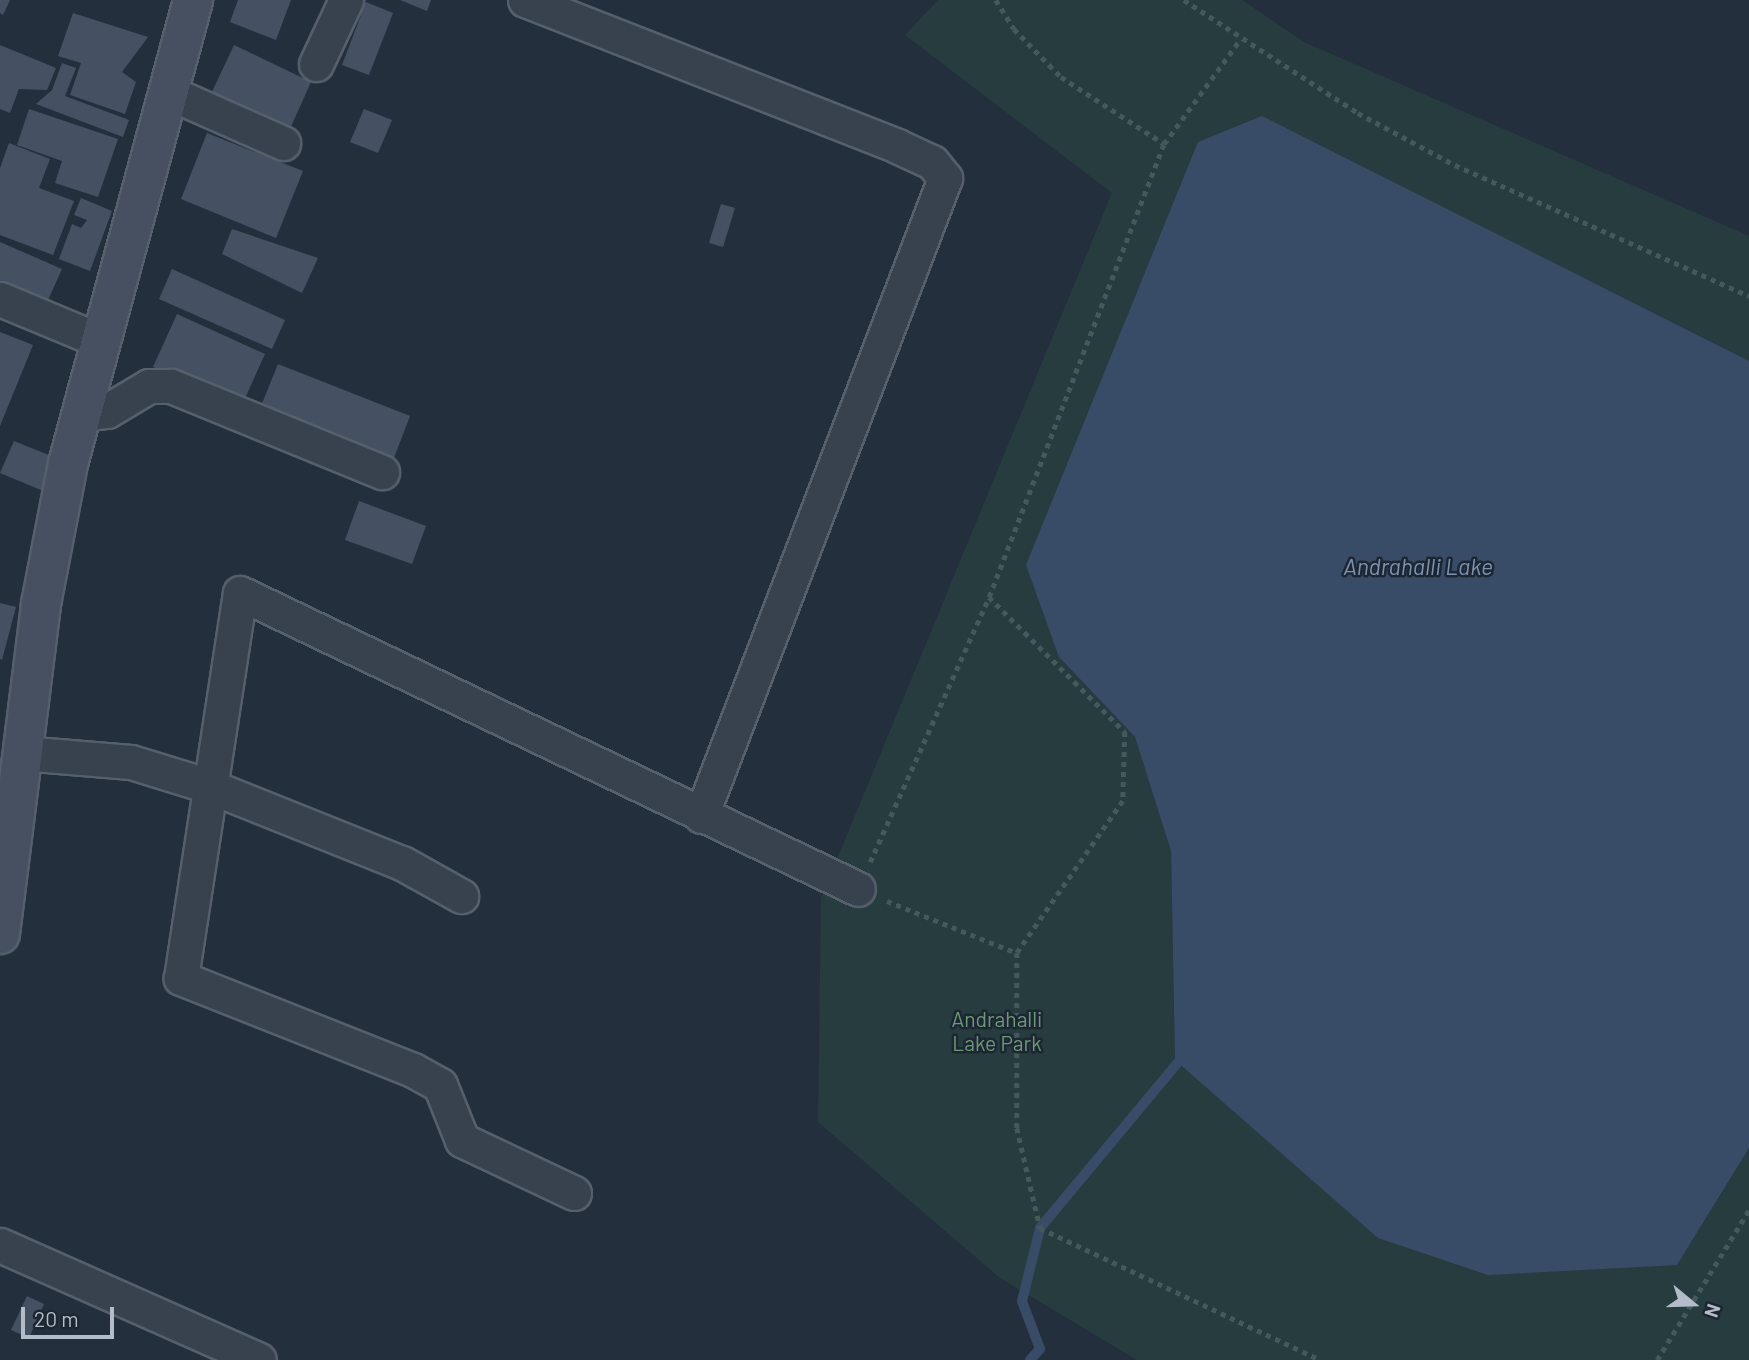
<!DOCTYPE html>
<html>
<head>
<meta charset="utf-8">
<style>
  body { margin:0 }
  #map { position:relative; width:1749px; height:1360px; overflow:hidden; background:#242f3e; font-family:Barlow,sans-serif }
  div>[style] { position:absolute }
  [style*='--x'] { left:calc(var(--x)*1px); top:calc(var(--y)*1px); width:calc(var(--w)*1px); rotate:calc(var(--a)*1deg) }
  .green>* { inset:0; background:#263c3f }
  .water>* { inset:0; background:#394c67 }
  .stream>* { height:10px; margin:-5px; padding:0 5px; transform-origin:5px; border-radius:5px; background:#394c67 }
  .building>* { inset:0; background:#455162 }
  .path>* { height:4.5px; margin-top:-2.25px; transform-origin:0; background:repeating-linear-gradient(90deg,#44595c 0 5px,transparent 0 10px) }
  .roads { filter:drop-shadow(2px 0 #565f6c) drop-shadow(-2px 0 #565f6c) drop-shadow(0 2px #565f6c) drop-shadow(0 -2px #565f6c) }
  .street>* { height:33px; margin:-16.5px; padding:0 16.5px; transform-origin:16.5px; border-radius:16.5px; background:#38414e }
  .secondary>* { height:38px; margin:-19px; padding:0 19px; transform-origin:19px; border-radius:19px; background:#465061 }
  span { translate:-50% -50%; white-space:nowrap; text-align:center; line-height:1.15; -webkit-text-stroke:5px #1d2633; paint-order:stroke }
  .park-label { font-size:21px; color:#6b9a76 }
  .water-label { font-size:23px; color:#7c92b1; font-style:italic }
  .north { position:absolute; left:1658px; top:1269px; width:70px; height:70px; -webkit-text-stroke:5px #1d2633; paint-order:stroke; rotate:109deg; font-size:19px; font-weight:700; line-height:28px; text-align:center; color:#b4bcc9 }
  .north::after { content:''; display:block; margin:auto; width:24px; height:32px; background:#b4bcc9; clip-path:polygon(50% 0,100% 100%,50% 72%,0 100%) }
  .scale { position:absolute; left:21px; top:1307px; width:93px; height:32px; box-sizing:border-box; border:4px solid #b4bcc9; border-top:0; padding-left:9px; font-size:21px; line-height:24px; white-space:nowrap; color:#b4bcc9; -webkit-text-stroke:5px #1d2633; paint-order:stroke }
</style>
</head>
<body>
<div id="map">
  <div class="green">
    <i style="clip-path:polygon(938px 0,1242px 0,1304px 42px,1749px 236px,1749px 361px,1454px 213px,1059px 657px,1135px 737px,1171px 851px,1175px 1060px,1677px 1265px,1749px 1148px,1749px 1360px,1137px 1360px,1000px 1278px,818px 1122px,821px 898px,1112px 193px,905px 35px)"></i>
  </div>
  <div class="water">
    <i style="clip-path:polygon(1262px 116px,1749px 361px,1749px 1148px,1677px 1265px,1488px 1275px,1378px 1238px,1175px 1060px,1171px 851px,1135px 737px,1059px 657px,1026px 565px,1198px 142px)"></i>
  </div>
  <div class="stream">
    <i style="--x:1030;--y:1360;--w:15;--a:-48"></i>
    <i style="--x:1040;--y:1349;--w:51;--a:-110.6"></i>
    <i style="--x:1022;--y:1301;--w:75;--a:-76.1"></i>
    <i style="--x:1040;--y:1228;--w:225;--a:-50.2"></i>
  </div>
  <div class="building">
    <i style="clip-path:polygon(0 0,10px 0,3px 15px,0 13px)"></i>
    <i style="clip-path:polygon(238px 0,291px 0,276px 40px,230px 22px)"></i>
    <i style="clip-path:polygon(400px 0,431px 0,427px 11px)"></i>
    <i style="clip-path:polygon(366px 2px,393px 13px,369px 75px,342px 65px)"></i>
    <i style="clip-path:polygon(73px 13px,148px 37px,122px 72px,136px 82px,125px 114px,70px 95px,81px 63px,58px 56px)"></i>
    <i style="clip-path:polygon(0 45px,56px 68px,47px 90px,19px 89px,10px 113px,0 109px)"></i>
    <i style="clip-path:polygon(234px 45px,311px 82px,289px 131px,211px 94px)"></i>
    <i style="clip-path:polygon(62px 63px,76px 68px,65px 96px,129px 120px,123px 137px,36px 104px,52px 90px)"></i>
    <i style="clip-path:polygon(29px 109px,118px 139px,98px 197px,55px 183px,62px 161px,17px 145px)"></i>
    <i style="clip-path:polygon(364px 109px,392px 120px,378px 153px,350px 142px)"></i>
    <i style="clip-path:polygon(207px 133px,303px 171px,276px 238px,181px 199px)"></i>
    <i style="clip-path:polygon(9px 143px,50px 159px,39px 188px,74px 201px,53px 255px,0 235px,0 168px)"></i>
    <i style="clip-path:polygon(81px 198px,112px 211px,90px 271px,59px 259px,72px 224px,81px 228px,87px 220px,74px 215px)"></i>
    <i style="clip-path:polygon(721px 204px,735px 208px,723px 247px,709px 243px)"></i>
    <i style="clip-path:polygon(232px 229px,318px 258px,302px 293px,222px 254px)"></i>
    <i style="clip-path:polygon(0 242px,62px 269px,44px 309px,0 290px)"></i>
    <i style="clip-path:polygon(172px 269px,285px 320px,272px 349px,159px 299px)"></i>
    <i style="clip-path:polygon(177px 314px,265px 354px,241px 407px,153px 367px)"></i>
    <i style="clip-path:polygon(0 332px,33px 345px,0 426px)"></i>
    <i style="clip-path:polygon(278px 364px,410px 416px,392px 463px,259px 411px)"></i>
    <i style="clip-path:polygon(14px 441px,61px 460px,48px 493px,0 473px)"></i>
    <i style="clip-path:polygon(359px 501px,426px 526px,412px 564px,345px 540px)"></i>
    <i style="clip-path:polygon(0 603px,16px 607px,2px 660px,0 659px)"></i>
    <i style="clip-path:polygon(27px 1296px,44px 1304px,29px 1338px,11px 1330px)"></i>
  </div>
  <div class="path">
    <i style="--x:996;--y:0;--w:34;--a:58"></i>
    <i style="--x:1014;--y:29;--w:67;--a:45.6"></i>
    <i style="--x:1061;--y:77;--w:123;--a:33"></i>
    <i style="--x:1164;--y:144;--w:127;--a:-53.9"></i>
    <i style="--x:1184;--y:0;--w:207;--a:33"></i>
    <i style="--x:1358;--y:113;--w:110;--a:28.2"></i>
    <i style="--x:1455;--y:165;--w:322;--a:24"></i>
    <i style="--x:989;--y:597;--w:192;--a:44.8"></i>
    <i style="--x:1125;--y:732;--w:69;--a:91.7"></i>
    <i style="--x:1123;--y:801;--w:185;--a:124.9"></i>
    <i style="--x:1017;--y:953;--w:175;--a:90"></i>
    <i style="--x:1017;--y:1128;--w:103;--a:77"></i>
    <i style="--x:1040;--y:1228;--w:310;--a:25.2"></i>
    <i style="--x:870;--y:862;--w:290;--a:-65.8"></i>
    <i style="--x:989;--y:597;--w:486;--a:-68.9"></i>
    <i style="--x:887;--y:901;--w:140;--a:21.8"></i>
    <i style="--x:1657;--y:1360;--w:176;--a:-58.5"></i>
  </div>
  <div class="roads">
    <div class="street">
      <i style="--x:525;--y:0;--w:400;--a:21.4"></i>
      <i style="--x:897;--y:146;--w:38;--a:25"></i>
      <i style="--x:932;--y:162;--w:21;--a:51"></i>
      <i style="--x:945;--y:178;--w:683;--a:110.93"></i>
      <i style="--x:316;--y:64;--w:71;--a:-64.9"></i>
      <i style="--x:168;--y:92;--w:126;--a:23.9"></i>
      <i style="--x:0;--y:299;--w:109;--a:22.6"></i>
      <i style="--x:82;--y:414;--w:25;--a:-7"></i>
      <i style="--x:107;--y:411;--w:49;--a:-30.8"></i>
      <i style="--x:149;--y:386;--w:22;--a:0"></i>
      <i style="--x:171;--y:386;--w:228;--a:22.2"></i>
      <i style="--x:22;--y:753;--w:109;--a:4.7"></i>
      <i style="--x:131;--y:762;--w:82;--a:17.1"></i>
      <i style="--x:209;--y:786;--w:208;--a:21.8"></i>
      <i style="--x:402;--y:863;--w:68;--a:29.2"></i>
      <i style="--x:574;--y:1193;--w:124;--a:-154.7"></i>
      <i style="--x:462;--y:1140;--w:59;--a:-111.8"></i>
      <i style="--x:440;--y:1085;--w:31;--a:-151"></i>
      <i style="--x:413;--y:1070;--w:250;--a:-158.4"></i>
      <i style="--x:181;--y:978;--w:389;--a:-81.3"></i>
      <i style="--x:240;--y:593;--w:685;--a:25.59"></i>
      <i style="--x:0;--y:1245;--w:283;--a:23.9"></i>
    </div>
    <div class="secondary">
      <i style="--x:0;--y:934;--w:333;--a:-82.9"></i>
      <i style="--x:41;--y:604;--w:143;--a:-79.1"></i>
      <i style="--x:68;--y:464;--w:481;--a:-74.9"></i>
    </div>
  </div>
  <div class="park-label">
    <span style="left:997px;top:1031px">Andrahalli<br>Lake Park</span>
  </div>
  <div class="water-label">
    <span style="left:1418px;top:566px">Andrahalli Lake</span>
  </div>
  <div class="north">N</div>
  <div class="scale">20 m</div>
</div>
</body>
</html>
